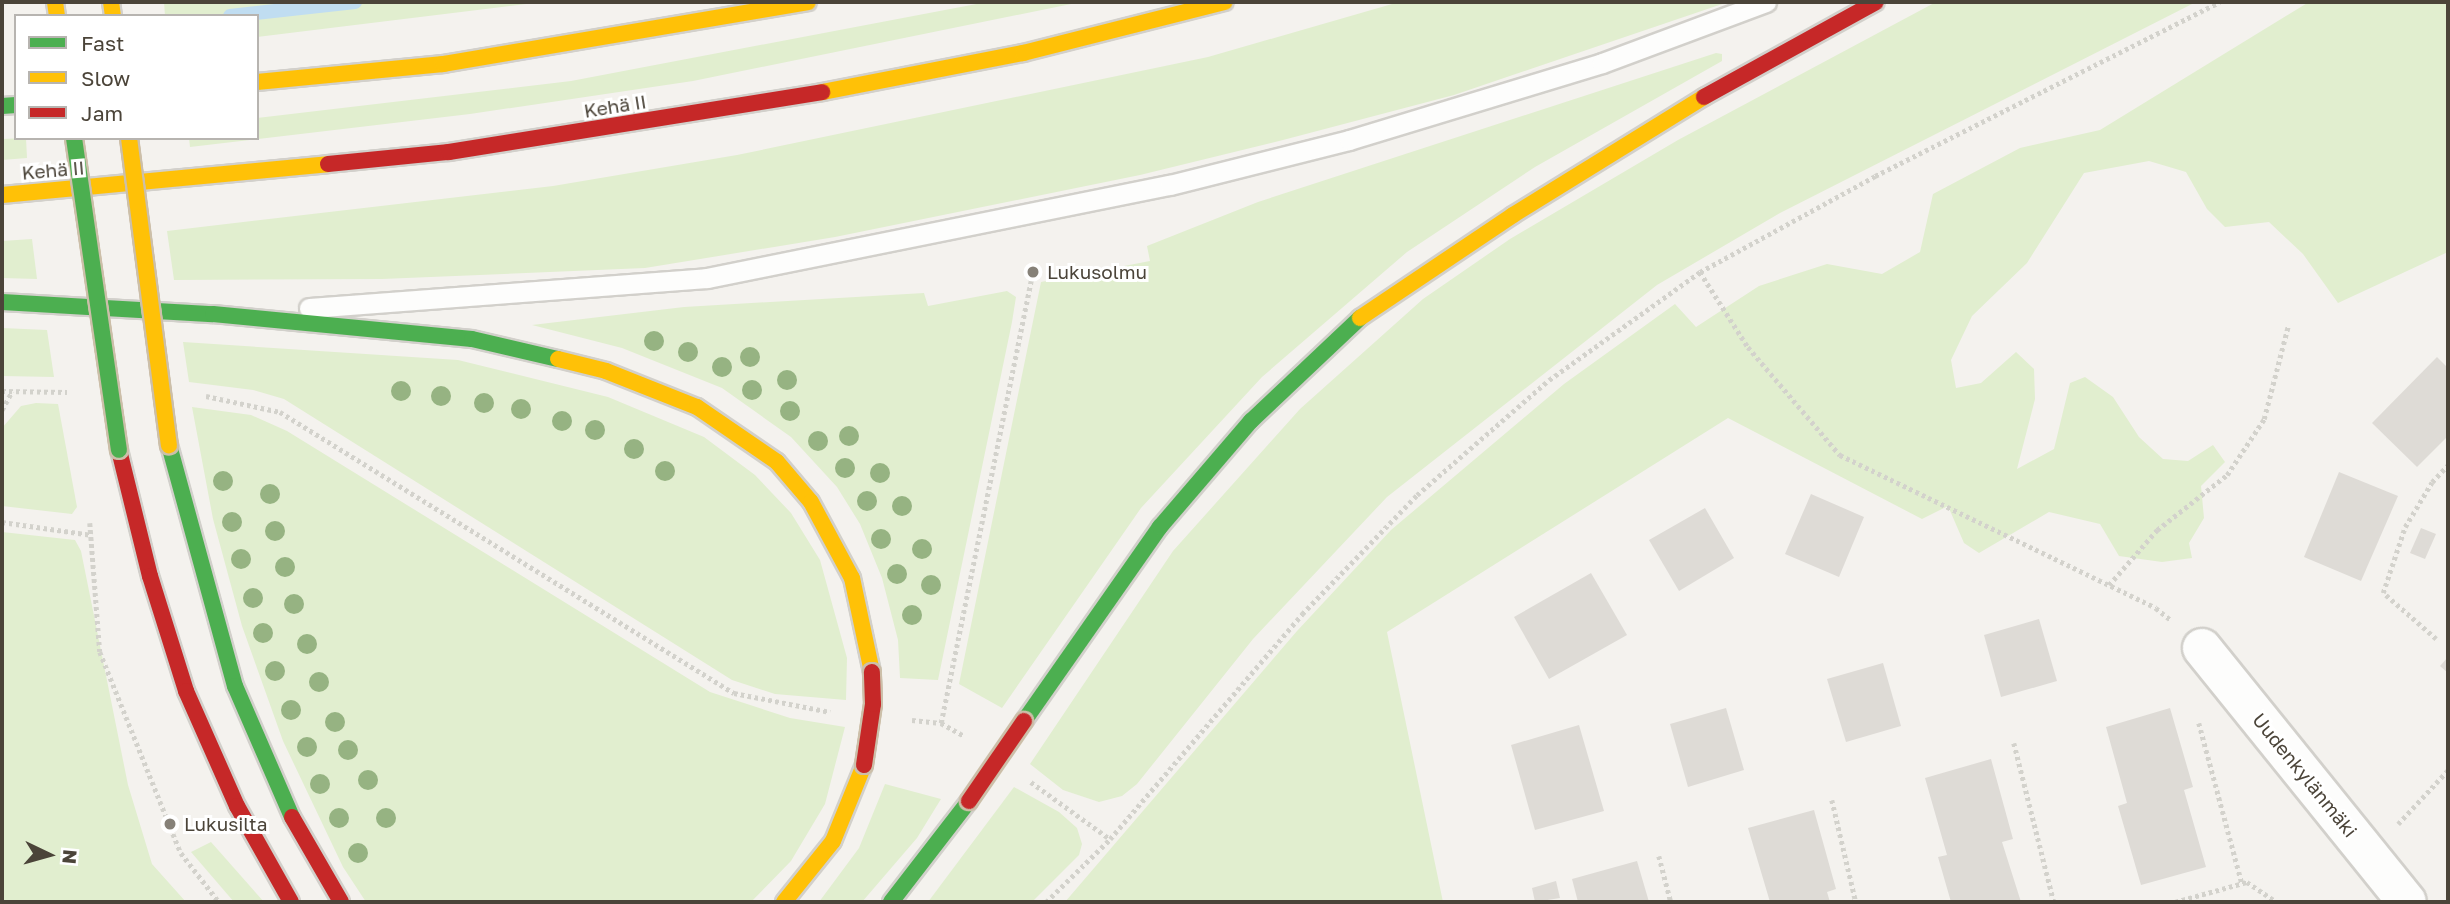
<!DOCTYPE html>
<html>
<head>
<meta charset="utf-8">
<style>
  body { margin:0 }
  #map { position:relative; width:2450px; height:904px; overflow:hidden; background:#f4f2ee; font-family:"Golos Text",sans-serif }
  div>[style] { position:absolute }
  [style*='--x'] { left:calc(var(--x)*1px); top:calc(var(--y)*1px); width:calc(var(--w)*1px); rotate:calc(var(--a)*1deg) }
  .green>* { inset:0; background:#e1eecf }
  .stream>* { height:14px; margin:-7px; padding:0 7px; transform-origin:7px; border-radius:7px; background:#c0ddf1 }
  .building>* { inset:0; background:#dedbd6 }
  .path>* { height:4.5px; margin-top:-2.25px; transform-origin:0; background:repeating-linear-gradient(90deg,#d3d2cc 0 3.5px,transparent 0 7px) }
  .roads { filter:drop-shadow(2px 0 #d2d0cb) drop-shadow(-2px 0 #d2d0cb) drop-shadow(0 2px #d2d0cb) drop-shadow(0 -2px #d2d0cb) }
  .lane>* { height:19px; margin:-9.5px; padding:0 9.5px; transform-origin:9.5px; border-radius:9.5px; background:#fdfdfc }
  .street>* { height:38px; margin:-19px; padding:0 19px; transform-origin:19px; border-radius:19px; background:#fdfdfc }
  .fast>* { height:16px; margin:-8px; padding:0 8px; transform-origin:8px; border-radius:8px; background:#4caf50 }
  .slow>* { height:16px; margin:-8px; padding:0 8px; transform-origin:8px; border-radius:8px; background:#ffc107 }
  .jam>* { height:16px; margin:-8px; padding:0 8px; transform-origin:8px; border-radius:8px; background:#c62828 }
  .bridges { filter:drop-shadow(2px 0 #ccbfa9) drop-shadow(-2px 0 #ccbfa9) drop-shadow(0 2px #ccbfa9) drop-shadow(0 -2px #ccbfa9) }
  .fast-bridge>* { height:16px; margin:-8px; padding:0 8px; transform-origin:8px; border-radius:8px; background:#4caf50 }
  .slow-bridge>* { height:16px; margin:-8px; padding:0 8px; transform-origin:8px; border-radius:8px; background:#ffc107 }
  .jam-bridge>* { height:16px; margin:-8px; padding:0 8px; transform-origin:8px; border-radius:8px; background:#c62828 }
  .trees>* { width:20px; height:20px; margin:-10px; border-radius:50%; background:#96b382 }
  .dots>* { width:19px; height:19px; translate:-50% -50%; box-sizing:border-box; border:4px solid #fff; border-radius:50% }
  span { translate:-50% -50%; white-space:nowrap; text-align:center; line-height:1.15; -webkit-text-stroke:6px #fff; paint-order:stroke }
  .street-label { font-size:19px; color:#4b4439 }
  .poi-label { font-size:19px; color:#4b4439 }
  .left { translate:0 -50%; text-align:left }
  .frame { position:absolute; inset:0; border:4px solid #4b4439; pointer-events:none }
  .legend { position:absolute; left:14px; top:14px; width:245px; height:126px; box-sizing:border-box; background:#fff; border:2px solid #b7b4b0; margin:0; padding:9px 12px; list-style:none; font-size:21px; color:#4b4439 }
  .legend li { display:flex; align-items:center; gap:14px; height:35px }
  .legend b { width:35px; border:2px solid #b7b4b0 }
  .north { position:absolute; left:14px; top:820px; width:70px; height:70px; -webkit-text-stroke:5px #fff; paint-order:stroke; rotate:95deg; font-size:19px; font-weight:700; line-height:28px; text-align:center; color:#4b4439 }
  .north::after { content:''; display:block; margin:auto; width:24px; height:32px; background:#4b4439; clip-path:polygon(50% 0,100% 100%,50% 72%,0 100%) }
</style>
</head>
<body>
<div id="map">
  <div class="green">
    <i style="clip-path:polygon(164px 2px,542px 2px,257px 37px,257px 16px,165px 16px)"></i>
    <i style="clip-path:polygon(987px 2px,1081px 2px,693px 81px,470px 114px,190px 147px,189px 138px,257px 138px,257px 118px,571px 81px)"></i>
    <i style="clip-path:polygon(1399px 2px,1728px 2px,1454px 95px,1283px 140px,1140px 175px,835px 237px,645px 268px,382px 279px,174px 280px,167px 231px,553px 186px,737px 155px,1208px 57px)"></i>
    <i style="clip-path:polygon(1936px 2px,2196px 2px,1780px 213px,1657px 285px,1387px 497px,1253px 639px,1137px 784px,1122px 796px,1099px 802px,1063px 790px,1030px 764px,1173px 551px,1300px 409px,1423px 299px,1510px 239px,1678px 140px)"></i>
    <i style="clip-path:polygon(2309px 2px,2448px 2px,2448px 252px,2338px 303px,2303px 254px,2269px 222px,2225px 227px,2207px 209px,2186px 172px,2149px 161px,2084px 173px,2027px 263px,1972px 316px,1951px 360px,1956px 388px,1981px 383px,2016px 352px,2034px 369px,2035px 399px,2017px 469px,2054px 449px,2070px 383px,2085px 377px,2113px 397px,2139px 437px,2163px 459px,2188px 461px,2213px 445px,2225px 462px,2201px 486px,2204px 518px,2189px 543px,2192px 558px,2162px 562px,2119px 556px,2100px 524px,2049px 512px,1979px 553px,1964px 543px,1948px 506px,1922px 519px,1728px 418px,1387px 632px,1443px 902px,1065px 902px,1297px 631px,1391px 530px,1564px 384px,1675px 304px,1696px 327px,1759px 286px,1827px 264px,1882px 274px,1920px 252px,1933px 194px,2020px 148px,2100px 130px)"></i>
    <i style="clip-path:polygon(1716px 53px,1722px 54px,1722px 61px,1535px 167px,1407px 252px,1262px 377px,1141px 508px,1002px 708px,959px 684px,1041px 282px,1150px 261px,1147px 246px,1258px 202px)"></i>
    <i style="clip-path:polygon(26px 138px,27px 158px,2px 160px,2px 139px)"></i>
    <i style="clip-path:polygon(32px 239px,37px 279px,2px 278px,2px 241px)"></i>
    <i style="clip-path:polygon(1007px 291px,1016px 297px,1012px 322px,938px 680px,900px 678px,898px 640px,882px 578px,860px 524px,837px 487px,791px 437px,722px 388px,622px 348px,532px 325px,684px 307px,924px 293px,928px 306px)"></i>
    <i style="clip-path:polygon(2px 328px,47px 330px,54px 377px,2px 376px)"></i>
    <i style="clip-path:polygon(183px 342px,458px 360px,608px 397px,704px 437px,755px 475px,791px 513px,820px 560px,847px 658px,846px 700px,775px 694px,732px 680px,284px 399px,253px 390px,189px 382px)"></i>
    <i style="clip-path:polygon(36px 403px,58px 404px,77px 507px,72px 514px,2px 506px,2px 428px,21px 406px)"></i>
    <i style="clip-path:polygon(192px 407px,251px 415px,287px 431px,710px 692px,790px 718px,845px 727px,825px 804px,791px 861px,751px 902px,366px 902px,343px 867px,283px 741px,242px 626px,213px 519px)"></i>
    <i style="clip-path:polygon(2px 532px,75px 540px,81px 551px,128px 785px,152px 864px,186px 902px,2px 902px)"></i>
    <i style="clip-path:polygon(885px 784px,941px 799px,917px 838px,862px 902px,819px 902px,859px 848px)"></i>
    <i style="clip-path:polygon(1014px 787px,1059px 812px,1077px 828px,1082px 844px,1079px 855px,1032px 902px,928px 902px)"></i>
    <i style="clip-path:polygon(211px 842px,249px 885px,264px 902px,234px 902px,191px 852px)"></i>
  </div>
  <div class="stream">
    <i style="--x:230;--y:16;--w:126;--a:-6.4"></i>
  </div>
  <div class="building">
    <i style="clip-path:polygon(2437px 357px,2448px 368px,2448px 436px,2417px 467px,2372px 423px)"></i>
    <i style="clip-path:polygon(2339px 472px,2398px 496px,2361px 581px,2304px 557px)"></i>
    <i style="clip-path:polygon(1811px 494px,1864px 517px,1839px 577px,1785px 554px)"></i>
    <i style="clip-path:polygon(1705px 508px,1734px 558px,1679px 591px,1649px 540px)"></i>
    <i style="clip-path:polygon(2421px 528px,2436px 534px,2425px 559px,2410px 553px)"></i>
    <i style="clip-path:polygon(1591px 573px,1627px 635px,1549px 679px,1514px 617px)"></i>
    <i style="clip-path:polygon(2039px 619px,2057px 681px,2001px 697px,1984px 635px)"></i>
    <i style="clip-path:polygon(2448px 657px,2448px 673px,2440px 666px)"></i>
    <i style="clip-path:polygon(1883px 663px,1901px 726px,1846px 742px,1827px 679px)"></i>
    <i style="clip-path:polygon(1726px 708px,1744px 770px,1688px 787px,1670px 724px)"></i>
    <i style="clip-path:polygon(2170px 708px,2193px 787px,2184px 790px,2206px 867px,2141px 885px,2118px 806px,2127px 803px,2106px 727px)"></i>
    <i style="clip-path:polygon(1579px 725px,1604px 811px,1535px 830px,1511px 745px)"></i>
    <i style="clip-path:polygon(1991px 759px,2013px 839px,2002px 842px,2021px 902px,1951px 902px,1938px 857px,1947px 855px,1925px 778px)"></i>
    <i style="clip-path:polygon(1814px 810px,1836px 889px,1827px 892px,1830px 902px,1770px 902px,1748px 828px)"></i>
    <i style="clip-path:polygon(1637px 861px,1649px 902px,1578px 902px,1572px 879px)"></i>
    <i style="clip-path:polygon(1556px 881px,1560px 898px,1535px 902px,1532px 888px)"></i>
  </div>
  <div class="path">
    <i style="--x:1700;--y:272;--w:89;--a:57.4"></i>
    <i style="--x:1748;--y:347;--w:142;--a:49.6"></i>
    <i style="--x:1840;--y:455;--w:351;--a:25.8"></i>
    <i style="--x:2156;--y:608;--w:19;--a:39"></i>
    <i style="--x:2;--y:391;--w:65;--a:0.9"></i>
    <i style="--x:206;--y:396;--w:76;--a:12.2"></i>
    <i style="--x:280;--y:412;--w:534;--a:31.76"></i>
    <i style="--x:734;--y:693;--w:98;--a:11.2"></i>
    <i style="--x:2;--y:410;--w:21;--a:-62"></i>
    <i style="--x:2;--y:522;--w:91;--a:8.2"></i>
    <i style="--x:90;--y:523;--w:129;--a:85.6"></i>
    <i style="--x:100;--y:652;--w:217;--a:68.1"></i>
    <i style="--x:181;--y:853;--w:62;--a:52.2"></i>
    <i style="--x:2109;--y:585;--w:73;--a:-48.9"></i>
    <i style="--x:2157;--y:530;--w:89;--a:-38.2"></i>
    <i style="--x:2227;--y:475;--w:67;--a:-56.5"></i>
    <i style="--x:2264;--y:419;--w:96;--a:-75.5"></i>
    <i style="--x:2436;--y:639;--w:70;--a:-139"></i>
    <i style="--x:2383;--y:593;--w:70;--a:-71.6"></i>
    <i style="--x:2405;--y:527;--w:52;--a:-59"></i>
    <i style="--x:2432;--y:482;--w:23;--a:-47"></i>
    <i style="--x:912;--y:720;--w:29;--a:6"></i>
    <i style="--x:941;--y:723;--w:25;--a:29"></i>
    <i style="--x:941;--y:723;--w:460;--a:-78.5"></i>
    <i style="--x:2199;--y:723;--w:166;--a:75"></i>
    <i style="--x:2014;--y:743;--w:164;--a:75.9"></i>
    <i style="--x:1031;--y:782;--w:97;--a:35.8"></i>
    <i style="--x:1832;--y:800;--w:105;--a:76.8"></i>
    <i style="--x:2398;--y:824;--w:74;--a:-47.2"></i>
    <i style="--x:1659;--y:856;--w:48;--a:75.4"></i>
    <i style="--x:1046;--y:902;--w:90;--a:-44.5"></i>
    <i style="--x:1110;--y:839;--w:296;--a:-49.5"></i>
    <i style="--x:1302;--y:614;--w:165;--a:-46"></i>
    <i style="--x:1417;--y:495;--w:175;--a:-41.1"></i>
    <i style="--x:1549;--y:380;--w:186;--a:-35.6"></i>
    <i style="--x:1700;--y:272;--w:200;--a:-28.7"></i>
    <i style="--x:1875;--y:176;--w:386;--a:-26.8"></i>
    <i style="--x:2175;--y:902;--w:75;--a:-15.5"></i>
    <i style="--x:2247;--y:882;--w:36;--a:34"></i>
  </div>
  <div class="roads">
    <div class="lane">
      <i style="--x:309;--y:308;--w:399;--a:-4.3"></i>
      <i style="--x:707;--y:278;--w:472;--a:-11.4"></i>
      <i style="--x:1170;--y:185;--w:185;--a:-14.1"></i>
      <i style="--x:1349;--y:140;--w:264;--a:-16.9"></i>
      <i style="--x:1602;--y:63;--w:175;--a:-20.4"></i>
    </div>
    <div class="street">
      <i style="--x:2202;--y:648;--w:326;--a:51.1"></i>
    </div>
    <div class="fast">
      <i style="--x:2;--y:106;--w:14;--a:-4"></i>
      <i style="--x:2;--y:302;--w:211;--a:3.3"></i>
      <i style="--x:213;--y:314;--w:260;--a:5.5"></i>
      <i style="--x:472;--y:339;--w:88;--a:13.1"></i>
      <i style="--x:169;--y:445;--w:250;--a:74.7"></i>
      <i style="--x:235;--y:686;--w:143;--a:66.5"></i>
      <i style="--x:1024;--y:721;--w:237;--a:-55"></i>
      <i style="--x:1160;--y:527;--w:140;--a:-49.4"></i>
      <i style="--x:1251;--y:421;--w:150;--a:-43.4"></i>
      <i style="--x:891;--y:902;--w:128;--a:-52.3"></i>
    </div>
    <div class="slow">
      <i style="--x:55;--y:2;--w:14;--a:82"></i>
      <i style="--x:111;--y:2;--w:14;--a:82"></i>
      <i style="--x:257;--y:82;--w:187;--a:-5.5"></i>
      <i style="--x:443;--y:64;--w:370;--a:-9.6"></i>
      <i style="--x:822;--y:92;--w:205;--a:-11"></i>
      <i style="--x:1023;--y:53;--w:208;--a:-14.2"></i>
      <i style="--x:2;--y:195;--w:327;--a:-5.4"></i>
      <i style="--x:1360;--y:318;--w:184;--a:-33.9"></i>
      <i style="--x:1513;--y:215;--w:225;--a:-31.7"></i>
      <i style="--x:558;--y:359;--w:49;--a:14"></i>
      <i style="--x:606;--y:371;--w:98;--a:21.6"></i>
      <i style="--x:697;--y:407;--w:97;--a:34.5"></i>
      <i style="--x:777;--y:462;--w:52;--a:49.6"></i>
      <i style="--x:811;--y:502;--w:86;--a:61.7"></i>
      <i style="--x:852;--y:578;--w:96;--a:78"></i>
      <i style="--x:784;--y:902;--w:78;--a:-51.2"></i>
      <i style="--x:833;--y:841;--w:82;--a:-67.8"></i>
    </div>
    <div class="jam">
      <i style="--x:1704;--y:97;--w:196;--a:-28.9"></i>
      <i style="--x:328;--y:164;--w:122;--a:-5.7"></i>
      <i style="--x:449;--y:152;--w:378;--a:-9.1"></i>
      <i style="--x:119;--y:450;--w:130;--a:76.2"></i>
      <i style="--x:150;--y:576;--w:121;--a:72.6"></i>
      <i style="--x:186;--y:691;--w:126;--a:66.1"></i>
      <i style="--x:237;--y:806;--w:110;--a:60.6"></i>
      <i style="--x:292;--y:817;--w:98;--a:60"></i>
    </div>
  </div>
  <div class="bridges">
    <div class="fast-bridge">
      <i style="--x:74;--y:138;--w:315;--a:81.8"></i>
    </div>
    <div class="slow-bridge">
      <i style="--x:129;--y:138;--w:310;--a:82.6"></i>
    </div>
    <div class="jam-bridge">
      <i style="--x:864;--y:765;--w:62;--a:-81.6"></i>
      <i style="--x:873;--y:704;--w:32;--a:-92"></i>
      <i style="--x:969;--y:801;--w:97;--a:-55.5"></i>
    </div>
  </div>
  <div class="trees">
    <i style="left:654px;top:341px"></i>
    <i style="left:688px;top:352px"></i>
    <i style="left:750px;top:357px"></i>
    <i style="left:722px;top:367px"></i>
    <i style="left:787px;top:380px"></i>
    <i style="left:752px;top:390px"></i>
    <i style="left:401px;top:391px"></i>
    <i style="left:441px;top:396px"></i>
    <i style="left:484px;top:403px"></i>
    <i style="left:521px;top:409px"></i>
    <i style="left:790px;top:411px"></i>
    <i style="left:562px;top:421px"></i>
    <i style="left:595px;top:430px"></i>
    <i style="left:849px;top:436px"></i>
    <i style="left:818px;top:441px"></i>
    <i style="left:634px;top:449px"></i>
    <i style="left:845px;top:468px"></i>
    <i style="left:665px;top:471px"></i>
    <i style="left:880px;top:473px"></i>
    <i style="left:223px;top:481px"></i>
    <i style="left:270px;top:494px"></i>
    <i style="left:867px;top:501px"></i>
    <i style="left:902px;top:506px"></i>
    <i style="left:232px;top:522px"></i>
    <i style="left:275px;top:531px"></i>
    <i style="left:881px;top:539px"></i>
    <i style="left:922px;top:549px"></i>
    <i style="left:241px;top:559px"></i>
    <i style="left:285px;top:567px"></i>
    <i style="left:897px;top:574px"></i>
    <i style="left:931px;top:585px"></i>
    <i style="left:253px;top:598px"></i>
    <i style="left:294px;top:604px"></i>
    <i style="left:912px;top:615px"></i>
    <i style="left:263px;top:633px"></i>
    <i style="left:307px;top:644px"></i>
    <i style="left:275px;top:671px"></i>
    <i style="left:319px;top:682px"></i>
    <i style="left:291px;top:710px"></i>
    <i style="left:335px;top:722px"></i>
    <i style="left:307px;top:747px"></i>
    <i style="left:348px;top:750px"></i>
    <i style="left:368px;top:780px"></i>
    <i style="left:320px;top:784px"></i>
    <i style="left:339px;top:818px"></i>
    <i style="left:386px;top:818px"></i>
    <i style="left:358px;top:853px"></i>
  </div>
  <div class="dots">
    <i style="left:1033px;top:272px;background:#868178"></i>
    <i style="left:170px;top:824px;background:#868178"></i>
  </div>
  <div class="street-label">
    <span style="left:615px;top:106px;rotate:-9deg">Kehä II</span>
    <span style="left:53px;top:170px;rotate:-5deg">Kehä II</span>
    <span style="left:2305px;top:775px;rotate:51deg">Uudenkylänmäki</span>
  </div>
  <div class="poi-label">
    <span class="left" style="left:1047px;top:272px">Lukusolmu</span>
    <span class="left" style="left:184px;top:824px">Lukusilta</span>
  </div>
  <div class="frame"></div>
  <ul class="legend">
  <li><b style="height:9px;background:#4caf50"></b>Fast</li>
  <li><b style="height:9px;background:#ffc107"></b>Slow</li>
  <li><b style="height:9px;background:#c62828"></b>Jam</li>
  </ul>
  <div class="north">N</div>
</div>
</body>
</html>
